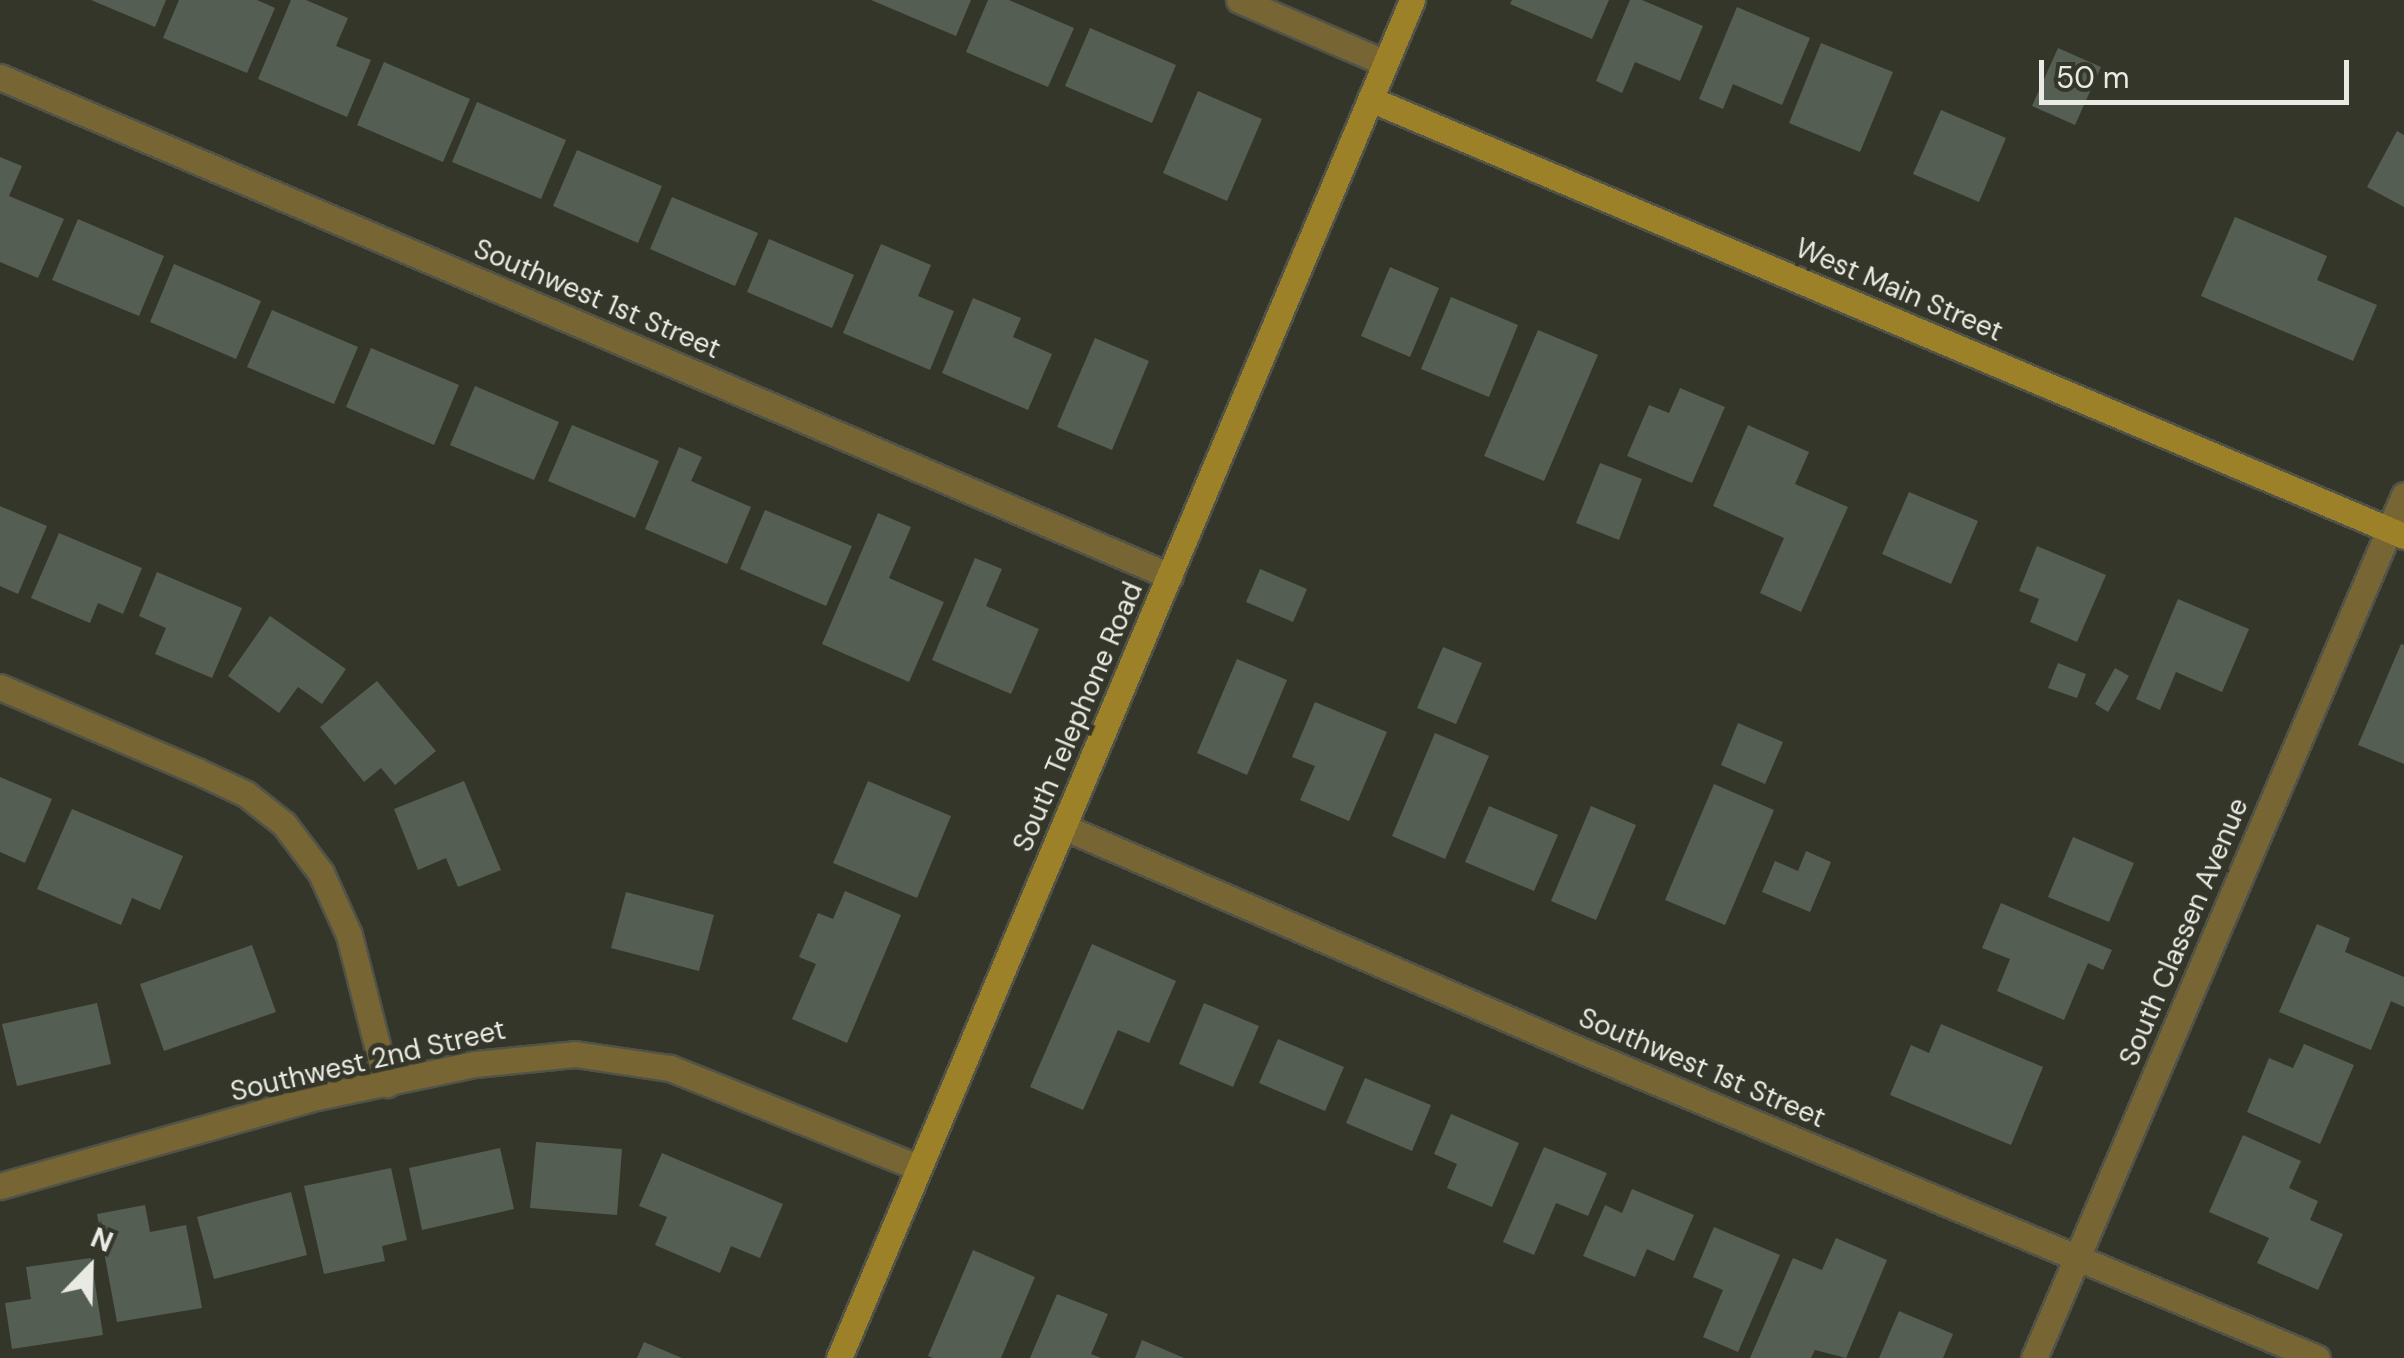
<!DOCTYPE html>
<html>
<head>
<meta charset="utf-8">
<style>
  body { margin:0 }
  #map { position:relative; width:2404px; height:1358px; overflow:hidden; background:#34362a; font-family:"DM Sans",sans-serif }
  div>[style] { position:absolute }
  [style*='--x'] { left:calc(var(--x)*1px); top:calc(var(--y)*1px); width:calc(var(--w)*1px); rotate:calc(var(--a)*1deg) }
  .building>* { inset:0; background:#555e53 }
  .roads { filter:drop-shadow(2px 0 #515348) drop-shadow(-2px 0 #515348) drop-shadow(0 2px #515348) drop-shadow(0 -2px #515348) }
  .street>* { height:25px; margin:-12.5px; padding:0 12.5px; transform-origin:12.5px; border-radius:12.5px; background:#776634 }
  .secondary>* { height:25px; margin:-12.5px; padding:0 12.5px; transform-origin:12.5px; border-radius:12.5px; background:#9c8128 }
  span { translate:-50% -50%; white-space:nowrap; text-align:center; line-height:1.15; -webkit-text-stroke:9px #34362a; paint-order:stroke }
  .street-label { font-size:28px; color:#e9eae3 }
  .north { position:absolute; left:40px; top:1218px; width:100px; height:100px; -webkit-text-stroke:8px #34362a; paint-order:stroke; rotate:23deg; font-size:28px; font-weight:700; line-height:40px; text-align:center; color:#e9eae3 }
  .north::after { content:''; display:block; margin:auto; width:35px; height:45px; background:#e9eae3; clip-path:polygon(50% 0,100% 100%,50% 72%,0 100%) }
  .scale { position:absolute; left:2039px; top:60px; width:310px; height:45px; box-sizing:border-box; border:5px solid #e9eae3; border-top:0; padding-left:12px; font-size:30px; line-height:35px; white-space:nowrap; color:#e9eae3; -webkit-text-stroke:8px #34362a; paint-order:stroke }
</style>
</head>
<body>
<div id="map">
  <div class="building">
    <i style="clip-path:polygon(91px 0,166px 0,155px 27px)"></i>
    <i style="clip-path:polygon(179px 0,257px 0,275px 8px,247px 73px,163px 38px)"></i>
    <i style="clip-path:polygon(291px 0,306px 0,348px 18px,336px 46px,371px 60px,347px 117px,258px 79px)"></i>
    <i style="clip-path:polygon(871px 0,971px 0,956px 36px)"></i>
    <i style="clip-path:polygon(988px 0,1009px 0,1074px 28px,1048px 87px,966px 52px)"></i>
    <i style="clip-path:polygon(1512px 0,1609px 0,1592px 39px,1510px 4px)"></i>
    <i style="clip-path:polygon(1630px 0,1642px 0,1703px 26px,1680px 81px,1635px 62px,1622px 93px,1596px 81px)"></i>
    <i style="clip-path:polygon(1737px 7px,1810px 38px,1782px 105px,1733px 84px,1723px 109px,1699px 99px)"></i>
    <i style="clip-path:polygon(1090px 28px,1176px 65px,1152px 123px,1065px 86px)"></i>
    <i style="clip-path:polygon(1821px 43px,1893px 72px,1860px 152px,1789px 123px)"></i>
    <i style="clip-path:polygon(2058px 48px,2101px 67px,2075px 125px,2032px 106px)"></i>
    <i style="clip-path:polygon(384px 62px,470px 99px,443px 162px,357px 125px)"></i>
    <i style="clip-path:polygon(1198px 91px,1262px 119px,1227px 201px,1163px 173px)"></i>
    <i style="clip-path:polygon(477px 102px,566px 140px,541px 199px,452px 162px)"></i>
    <i style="clip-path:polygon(1941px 110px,2006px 138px,1979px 202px,1913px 174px)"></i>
    <i style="clip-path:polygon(2397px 131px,2404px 135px,2404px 207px,2367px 187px)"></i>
    <i style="clip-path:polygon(577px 150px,662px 186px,638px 243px,553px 206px)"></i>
    <i style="clip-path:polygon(0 157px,22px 166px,9px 196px,64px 219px,38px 278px,0 262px)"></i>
    <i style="clip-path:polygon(672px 197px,758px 233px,735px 286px,650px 249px)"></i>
    <i style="clip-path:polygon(2235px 217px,2327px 256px,2317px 280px,2377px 305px,2353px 361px,2201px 296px)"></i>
    <i style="clip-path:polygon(78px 219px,164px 256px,139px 316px,52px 280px)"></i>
    <i style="clip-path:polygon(769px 239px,854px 275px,832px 328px,747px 292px)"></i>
    <i style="clip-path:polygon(881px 244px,931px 265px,918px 296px,954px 311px,930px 370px,843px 333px)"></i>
    <i style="clip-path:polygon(174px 264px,261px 301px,236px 359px,150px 322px)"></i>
    <i style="clip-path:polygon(1390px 267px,1439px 288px,1410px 357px,1361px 336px)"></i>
    <i style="clip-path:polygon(1451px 297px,1518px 325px,1489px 397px,1421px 369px)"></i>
    <i style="clip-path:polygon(973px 298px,1021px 318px,1013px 337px,1052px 354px,1028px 410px,942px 373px)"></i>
    <i style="clip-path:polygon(272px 310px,358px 347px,334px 404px,247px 367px)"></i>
    <i style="clip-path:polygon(1538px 330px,1598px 355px,1544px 481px,1484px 456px)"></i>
    <i style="clip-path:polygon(1095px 338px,1149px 361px,1112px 450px,1057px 427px)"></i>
    <i style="clip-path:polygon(371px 348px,459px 385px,434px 445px,346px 407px)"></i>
    <i style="clip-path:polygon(475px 386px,559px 422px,534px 480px,450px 445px)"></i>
    <i style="clip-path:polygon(1680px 388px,1725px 407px,1692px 483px,1627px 456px,1649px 405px,1669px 413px)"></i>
    <i style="clip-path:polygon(572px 425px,659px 461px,635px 518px,548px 481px)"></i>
    <i style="clip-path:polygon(1748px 425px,1809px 452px,1795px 484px,1848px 507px,1801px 612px,1760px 593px,1784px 538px,1713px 506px)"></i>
    <i style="clip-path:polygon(679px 447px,702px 457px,691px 481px,751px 507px,727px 564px,645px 529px)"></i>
    <i style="clip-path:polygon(1600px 463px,1642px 479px,1619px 540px,1576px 523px)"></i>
    <i style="clip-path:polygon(1909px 492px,1978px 521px,1951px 584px,1882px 554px)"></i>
    <i style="clip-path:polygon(0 506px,47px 526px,18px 594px,0 586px)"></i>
    <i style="clip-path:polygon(765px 510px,852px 546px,826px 606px,740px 569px)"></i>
    <i style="clip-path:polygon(878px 513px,911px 527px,889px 578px,944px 602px,909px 682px,822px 644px)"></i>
    <i style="clip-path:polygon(59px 533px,142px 568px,123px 614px,98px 603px,90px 623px,31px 598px)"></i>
    <i style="clip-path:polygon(2037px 546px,2106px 575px,2077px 642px,2030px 622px,2039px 599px,2019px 591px)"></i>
    <i style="clip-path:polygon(975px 558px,1002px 569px,986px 606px,1039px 629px,1011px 694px,932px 660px)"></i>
    <i style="clip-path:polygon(1260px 569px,1307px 589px,1293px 622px,1246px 602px)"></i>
    <i style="clip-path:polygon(157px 572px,242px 608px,212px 678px,155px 654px,166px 628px,139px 616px)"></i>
    <i style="clip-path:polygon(2178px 599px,2249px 629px,2222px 692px,2176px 672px,2160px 710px,2136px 699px)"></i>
    <i style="clip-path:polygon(270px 616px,346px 669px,322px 704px,298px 687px,279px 713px,228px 676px)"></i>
    <i style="clip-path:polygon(2401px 644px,2404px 645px,2404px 764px,2358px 745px)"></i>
    <i style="clip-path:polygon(1443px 647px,1482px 663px,1456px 724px,1417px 708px)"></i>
    <i style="clip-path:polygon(1237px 659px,1287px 680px,1247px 775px,1197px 753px)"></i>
    <i style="clip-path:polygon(2058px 663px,2086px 674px,2077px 698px,2048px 688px)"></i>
    <i style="clip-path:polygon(2115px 668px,2129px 676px,2108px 712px,2095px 704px)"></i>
    <i style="clip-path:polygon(377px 681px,436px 751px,395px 785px,381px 768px,364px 782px,320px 727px)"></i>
    <i style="clip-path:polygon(1315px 702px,1387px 732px,1349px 821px,1300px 800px,1315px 766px,1292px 757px)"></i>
    <i style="clip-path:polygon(1738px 723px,1783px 742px,1765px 784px,1721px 765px)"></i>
    <i style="clip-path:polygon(1435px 733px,1489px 756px,1445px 859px,1392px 836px)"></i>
    <i style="clip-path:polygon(0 777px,52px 799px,25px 863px,0 852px)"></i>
    <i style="clip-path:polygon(464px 781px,501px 870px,458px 887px,446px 858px,418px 870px,394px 809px)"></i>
    <i style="clip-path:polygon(868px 781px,951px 816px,917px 898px,833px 863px)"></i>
    <i style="clip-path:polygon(1714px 784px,1774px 810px,1725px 925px,1665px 900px)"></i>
    <i style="clip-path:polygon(1489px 806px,1558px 835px,1534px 891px,1465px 862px)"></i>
    <i style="clip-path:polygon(1591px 806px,1636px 825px,1596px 920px,1551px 901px)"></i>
    <i style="clip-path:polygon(72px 809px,183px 856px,160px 910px,132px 898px,121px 925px,37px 889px)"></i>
    <i style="clip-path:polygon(2073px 837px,2134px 863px,2109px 922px,2048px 897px)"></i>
    <i style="clip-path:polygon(1806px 851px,1831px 862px,1810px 912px,1762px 892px,1775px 861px,1798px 871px)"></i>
    <i style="clip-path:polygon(845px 891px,901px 915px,847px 1043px,792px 1019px,816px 964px,799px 957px,818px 913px,833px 919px)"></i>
    <i style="clip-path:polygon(626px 892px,714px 915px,699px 971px,611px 948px)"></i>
    <i style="clip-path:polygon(2001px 903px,2112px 950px,2103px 970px,2088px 963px,2064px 1020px,1997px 991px,2010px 959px,1982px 948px)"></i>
    <i style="clip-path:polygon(2317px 924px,2350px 938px,2345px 952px,2404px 977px,2404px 1007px,2391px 1001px,2371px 1050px,2279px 1012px)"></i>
    <i style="clip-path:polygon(1092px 944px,1176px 981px,1149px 1043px,1118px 1030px,1083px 1110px,1030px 1087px)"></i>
    <i style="clip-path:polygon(252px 945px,276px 1012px,164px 1051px,140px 984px)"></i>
    <i style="clip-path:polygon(97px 1003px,111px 1064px,17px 1086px,2px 1024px)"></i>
    <i style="clip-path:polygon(1204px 1003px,1259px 1026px,1233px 1087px,1179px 1064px)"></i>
    <i style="clip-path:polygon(1941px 1024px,2043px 1067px,2011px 1145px,1890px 1095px,1911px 1045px,1929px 1053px)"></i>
    <i style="clip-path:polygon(1278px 1039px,1344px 1067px,1325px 1111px,1259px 1083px)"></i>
    <i style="clip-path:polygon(2304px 1044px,2354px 1065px,2320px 1144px,2247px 1112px,2269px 1058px,2293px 1068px)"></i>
    <i style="clip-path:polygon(1365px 1078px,1431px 1105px,1412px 1151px,1346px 1123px)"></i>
    <i style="clip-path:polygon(1451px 1114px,1519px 1143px,1492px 1207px,1447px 1188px,1457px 1164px,1434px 1154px)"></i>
    <i style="clip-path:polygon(2243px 1135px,2301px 1161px,2289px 1188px,2318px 1201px,2310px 1220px,2343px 1234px,2318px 1290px,2257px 1263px,2269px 1238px,2209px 1212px)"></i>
    <i style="clip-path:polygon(536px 1142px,622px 1149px,617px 1215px,530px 1208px)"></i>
    <i style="clip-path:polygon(1544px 1147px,1607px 1173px,1588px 1216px,1556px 1203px,1534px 1255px,1503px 1242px)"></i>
    <i style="clip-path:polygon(500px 1148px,514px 1209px,422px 1230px,409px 1168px)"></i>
    <i style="clip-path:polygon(662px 1153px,783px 1204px,760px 1258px,731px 1246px,720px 1273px,655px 1245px,667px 1217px,639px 1206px)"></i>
    <i style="clip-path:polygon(391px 1168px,407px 1240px,382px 1246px,385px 1261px,324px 1274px,304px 1186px)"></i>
    <i style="clip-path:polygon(1632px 1189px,1694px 1215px,1674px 1261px,1647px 1249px,1635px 1277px,1583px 1256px,1605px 1205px,1622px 1213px)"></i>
    <i style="clip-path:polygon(291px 1192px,307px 1255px,214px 1279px,197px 1217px)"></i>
    <i style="clip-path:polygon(145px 1205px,150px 1232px,186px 1225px,202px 1308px,117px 1322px,97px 1214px)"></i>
    <i style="clip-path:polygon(1714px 1227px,1780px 1255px,1738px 1352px,1703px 1337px,1723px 1290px,1693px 1277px)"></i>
    <i style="clip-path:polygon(1836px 1238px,1887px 1260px,1846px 1358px,1815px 1350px,1811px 1358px,1750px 1358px,1793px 1258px,1822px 1270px)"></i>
    <i style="clip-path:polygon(973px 1250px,1035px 1277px,1001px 1358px,933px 1358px,928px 1356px)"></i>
    <i style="clip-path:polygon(91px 1258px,103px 1335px,12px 1349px,5px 1303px,31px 1299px,26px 1267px)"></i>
    <i style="clip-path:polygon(1057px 1294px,1108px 1314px,1091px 1354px,1101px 1358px,1030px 1358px)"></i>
    <i style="clip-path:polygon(1899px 1311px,1953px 1334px,1943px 1358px,1879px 1358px)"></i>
    <i style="clip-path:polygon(1142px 1340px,1184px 1358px,1135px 1358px)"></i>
    <i style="clip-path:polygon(644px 1342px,682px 1358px,637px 1358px)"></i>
  </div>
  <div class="roads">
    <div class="street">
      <i style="--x:1239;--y:0;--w:159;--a:23.3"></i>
      <i style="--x:0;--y:77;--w:1272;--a:23.1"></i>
      <i style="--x:0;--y:687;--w:214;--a:23.1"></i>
      <i style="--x:197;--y:771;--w:54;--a:25.1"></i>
      <i style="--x:246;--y:794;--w:48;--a:38.3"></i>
      <i style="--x:284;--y:824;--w:61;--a:52.9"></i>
      <i style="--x:321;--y:873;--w:68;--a:65.7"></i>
      <i style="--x:349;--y:935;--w:154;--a:75.7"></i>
      <i style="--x:1066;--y:828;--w:555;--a:23.37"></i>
      <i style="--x:1575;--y:1048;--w:804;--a:22.67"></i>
      <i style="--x:0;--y:1186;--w:329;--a:-15.7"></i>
      <i style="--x:317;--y:1097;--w:161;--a:-11.8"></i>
      <i style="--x:475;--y:1064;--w:100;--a:-5.7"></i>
      <i style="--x:575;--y:1054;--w:96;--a:8.4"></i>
      <i style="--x:670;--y:1068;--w:267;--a:21.8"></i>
      <i style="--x:2034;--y:1358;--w:939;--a:-66.79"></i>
    </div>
    <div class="secondary">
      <i style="--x:1370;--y:99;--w:1123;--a:22.91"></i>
      <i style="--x:839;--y:1358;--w:1474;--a:-67.12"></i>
    </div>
  </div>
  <div class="street-label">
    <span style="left:1899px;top:290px;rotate:23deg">West Main Street</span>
    <span style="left:597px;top:299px;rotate:23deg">Southwest 1st Street</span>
    <span style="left:1078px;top:717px;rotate:-67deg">South Telephone Road</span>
    <span style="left:2184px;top:932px;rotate:-67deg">South Classen Avenue</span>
    <span style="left:368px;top:1061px;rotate:-13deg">Southwest 2nd Street</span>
    <span style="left:1702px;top:1068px;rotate:23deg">Southwest 1st Street</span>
  </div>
  <div class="north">N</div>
  <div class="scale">50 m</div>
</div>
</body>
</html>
